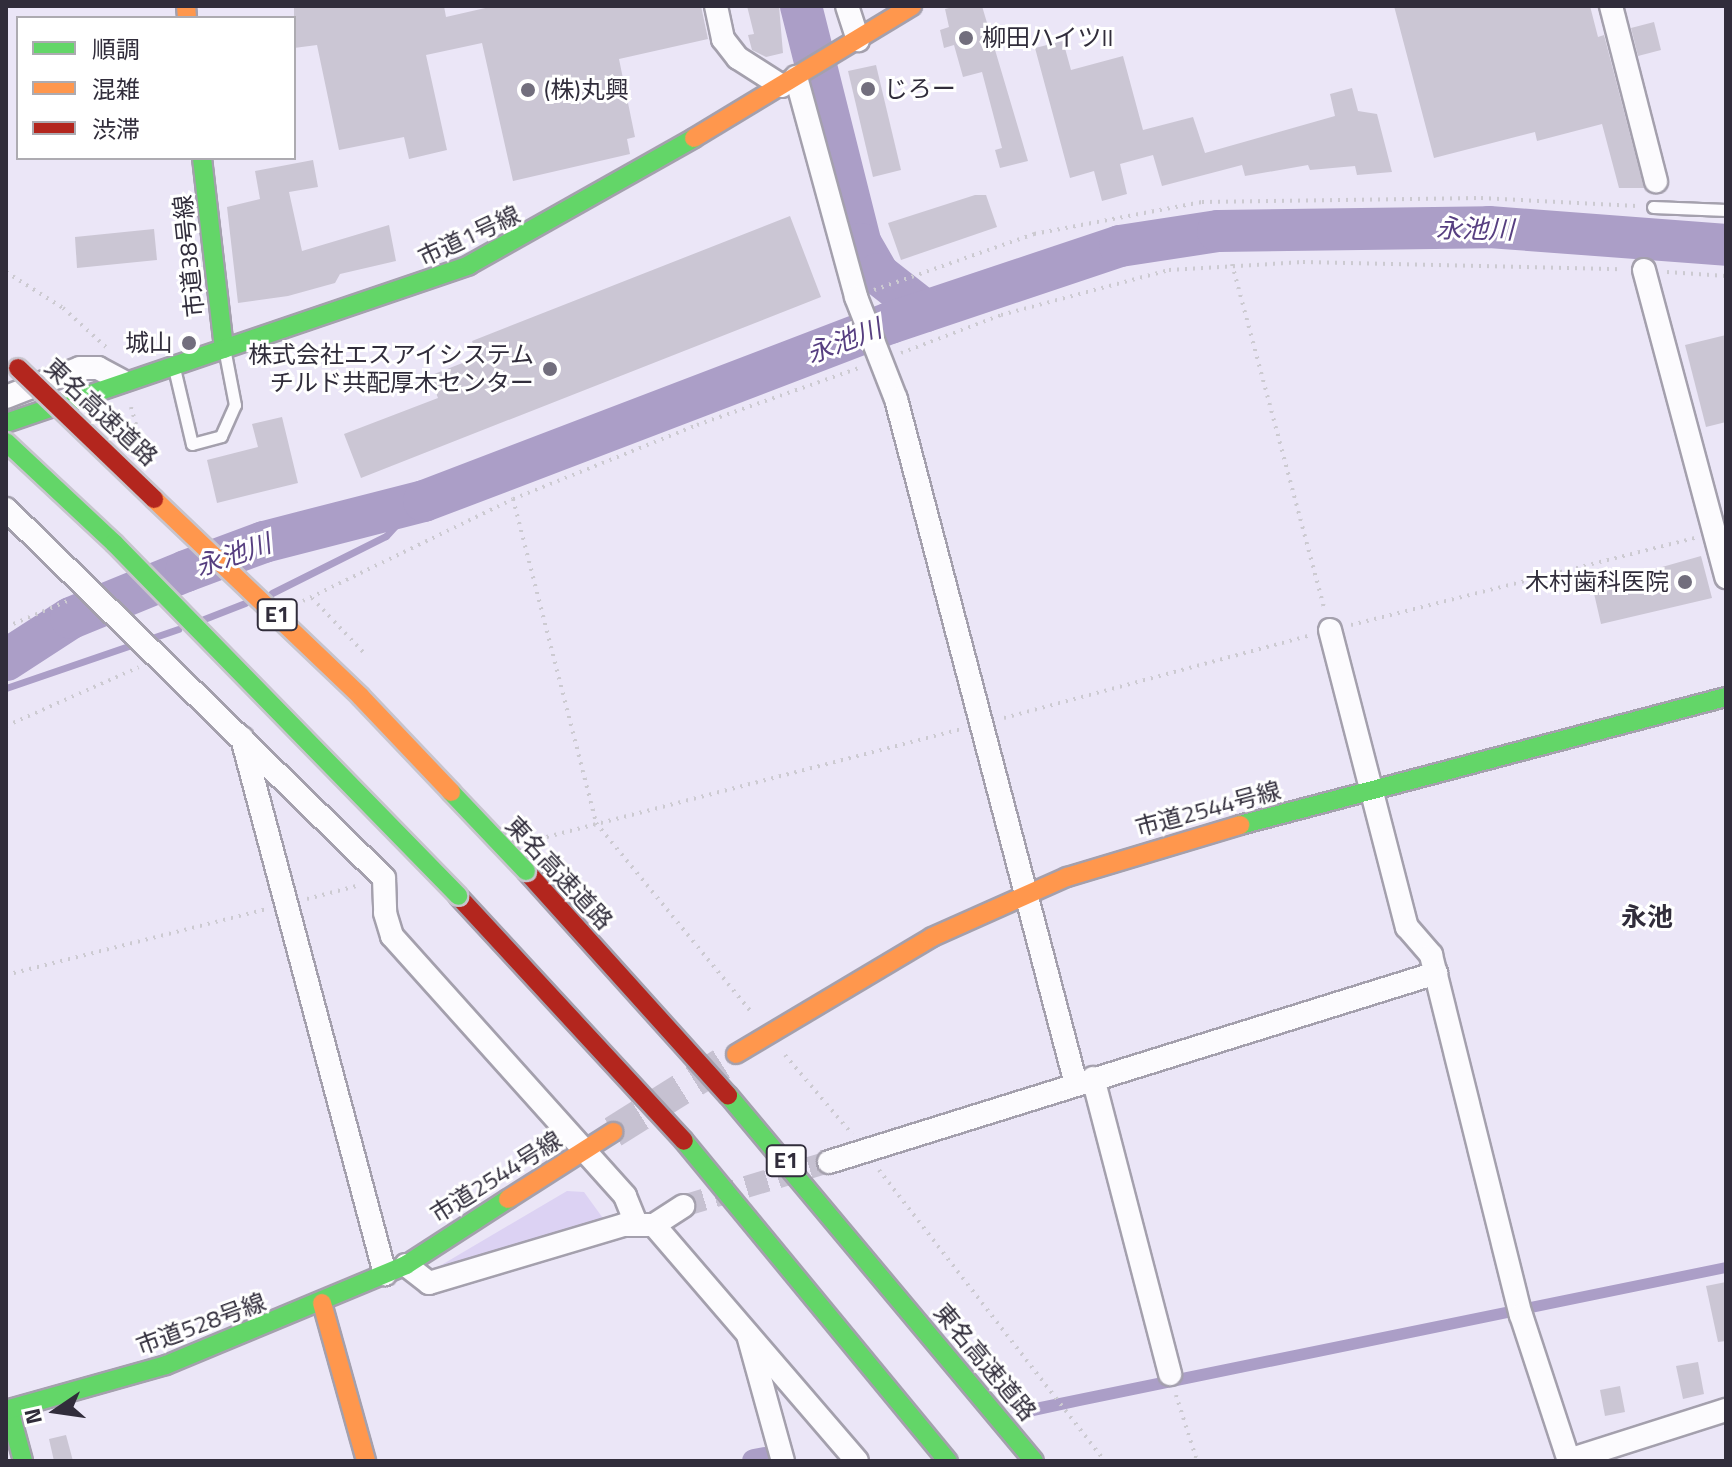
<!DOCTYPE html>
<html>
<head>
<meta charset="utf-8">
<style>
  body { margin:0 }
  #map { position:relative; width:1732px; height:1467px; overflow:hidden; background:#ebe6f7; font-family:"Titillium Web","Noto Sans JP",sans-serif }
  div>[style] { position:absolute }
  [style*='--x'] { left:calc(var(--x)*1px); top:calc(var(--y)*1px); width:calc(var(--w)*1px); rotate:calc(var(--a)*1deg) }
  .green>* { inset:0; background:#dcd2f3 }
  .water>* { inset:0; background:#ab9ec7 }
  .stream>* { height:7px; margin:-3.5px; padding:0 3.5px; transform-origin:3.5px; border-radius:3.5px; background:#ab9ec7 }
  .canal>* { height:24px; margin:-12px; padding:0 12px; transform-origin:12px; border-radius:12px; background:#ab9ec7 }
  .river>* { height:42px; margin:-21px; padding:0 21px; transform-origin:21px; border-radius:21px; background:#ab9ec7 }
  .building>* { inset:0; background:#cbc6d4 }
  .street-tunnel>* { height:22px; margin-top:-11px; transform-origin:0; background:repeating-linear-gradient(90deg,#c6c1d1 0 22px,transparent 0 33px) }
  .secondary-tunnel>* { height:32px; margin-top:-16px; transform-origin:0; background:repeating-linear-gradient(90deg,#c6c1d1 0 32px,transparent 0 48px) }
  .path>* { height:4px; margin-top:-2px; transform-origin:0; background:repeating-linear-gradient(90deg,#cccad1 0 2px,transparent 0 8px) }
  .roads { filter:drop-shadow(2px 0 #a4a0ad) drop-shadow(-2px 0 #a4a0ad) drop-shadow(0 2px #a4a0ad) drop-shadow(0 -2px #a4a0ad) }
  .lane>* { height:11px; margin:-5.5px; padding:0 5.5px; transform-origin:5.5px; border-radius:5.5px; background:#fcfbfe }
  .street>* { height:22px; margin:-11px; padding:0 11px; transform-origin:11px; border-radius:11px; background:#fcfbfe }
  .fast>* { height:18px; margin:-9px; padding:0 9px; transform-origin:9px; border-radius:9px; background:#63d668 }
  .slow>* { height:18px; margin:-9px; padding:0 9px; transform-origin:9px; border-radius:9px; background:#ff974d }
  .jam>* { height:18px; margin:-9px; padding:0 9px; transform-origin:9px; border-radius:9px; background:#b3261e }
  .bridges { filter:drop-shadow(2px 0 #c7c4cd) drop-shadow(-2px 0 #c7c4cd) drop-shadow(0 2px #c7c4cd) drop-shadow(0 -2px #c7c4cd) }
  .fast-bridge>* { height:18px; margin:-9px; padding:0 9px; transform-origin:9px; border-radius:9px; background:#63d668 }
  .slow-bridge>* { height:18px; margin:-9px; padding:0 9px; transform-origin:9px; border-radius:9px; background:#ff974d }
  .jam-bridge>* { height:18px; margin:-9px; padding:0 9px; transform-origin:9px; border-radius:9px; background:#b3261e }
  .dots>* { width:22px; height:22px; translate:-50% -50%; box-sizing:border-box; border:4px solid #fff; border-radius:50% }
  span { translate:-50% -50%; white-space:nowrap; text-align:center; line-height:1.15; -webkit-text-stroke:6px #fff; paint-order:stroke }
  .shield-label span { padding:2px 6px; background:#fff; border:2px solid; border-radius:6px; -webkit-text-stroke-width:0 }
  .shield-label { font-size:22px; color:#312d3b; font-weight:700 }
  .poi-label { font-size:24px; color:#312d3b }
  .left { translate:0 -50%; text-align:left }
  .right { translate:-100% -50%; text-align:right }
  .street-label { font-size:24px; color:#312d3b }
  .water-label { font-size:26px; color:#573f81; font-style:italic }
  .neighbourhood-label { font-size:26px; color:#312d3b; font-weight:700 }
  .frame { position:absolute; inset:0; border:8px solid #312d3b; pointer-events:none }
  .legend { position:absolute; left:16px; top:16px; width:280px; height:144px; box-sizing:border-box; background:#fff; border:2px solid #adabb1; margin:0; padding:10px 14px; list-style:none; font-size:24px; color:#312d3b }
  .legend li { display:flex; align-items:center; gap:16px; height:40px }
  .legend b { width:40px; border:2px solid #adabb1 }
  .north { position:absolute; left:16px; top:1371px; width:80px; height:80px; -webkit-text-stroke:6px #fff; paint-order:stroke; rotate:257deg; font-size:22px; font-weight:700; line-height:32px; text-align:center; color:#312d3b }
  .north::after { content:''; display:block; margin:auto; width:28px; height:36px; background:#312d3b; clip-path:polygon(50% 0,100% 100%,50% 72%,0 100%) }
</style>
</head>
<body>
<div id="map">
  <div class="green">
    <i style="clip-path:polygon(567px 1191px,584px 1192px,605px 1221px,438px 1267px)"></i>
  </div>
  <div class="water">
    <i style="clip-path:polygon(1726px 1262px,1726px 1273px,1080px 1406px,1034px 1416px,1025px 1405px)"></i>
  </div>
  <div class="stream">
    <i style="--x:272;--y:593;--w:127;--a:-26.6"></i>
    <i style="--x:386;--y:536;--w:45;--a:-47.7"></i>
    <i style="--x:204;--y:619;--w:44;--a:-21.3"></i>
    <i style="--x:6;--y:688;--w:182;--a:-18.9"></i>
  </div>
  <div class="canal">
    <i style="--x:754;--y:1461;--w:11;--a:-10"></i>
  </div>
  <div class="river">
    <i style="--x:801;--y:6;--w:245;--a:75.9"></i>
    <i style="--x:861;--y:244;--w:34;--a:60"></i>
    <i style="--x:878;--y:274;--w:60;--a:38.2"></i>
    <i style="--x:6;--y:660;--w:77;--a:-32.9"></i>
    <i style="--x:71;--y:618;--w:124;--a:-22.2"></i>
    <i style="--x:186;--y:571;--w:83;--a:-20.4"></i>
    <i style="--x:264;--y:542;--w:165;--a:-14.4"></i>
    <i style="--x:424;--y:501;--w:499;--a:-20.9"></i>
    <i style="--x:890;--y:323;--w:243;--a:-18.5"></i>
    <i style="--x:1120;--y:246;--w:99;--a:-8.7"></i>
    <i style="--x:1218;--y:231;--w:271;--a:-0.8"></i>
    <i style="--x:1489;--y:227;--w:238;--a:4.3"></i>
  </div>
  <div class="building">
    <i style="clip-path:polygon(294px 6px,444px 6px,446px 17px,494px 6px,701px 6px,708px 39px,619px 59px,635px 137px,627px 139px,630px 154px,513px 181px,482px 43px,426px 55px,447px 150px,409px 159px,404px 137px,339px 150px,317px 45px,294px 48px)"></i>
    <i style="clip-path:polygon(747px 6px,779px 6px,783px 53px,766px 57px,752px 50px,748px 35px,754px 34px)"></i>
    <i style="clip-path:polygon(957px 6px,982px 6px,1028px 161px,1000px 168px,995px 150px,1002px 148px,982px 72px,963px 77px,954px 45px,944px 48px,940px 30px,949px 27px,945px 9px)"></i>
    <i style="clip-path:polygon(1394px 6px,1590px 6px,1598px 37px,1604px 35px,1644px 188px,1619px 188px,1602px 124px,1537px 141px,1535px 132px,1434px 158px)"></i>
    <i style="clip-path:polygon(1654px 22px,1661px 50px,1638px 56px,1631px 28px)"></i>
    <i style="clip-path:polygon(1063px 41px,1071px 70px,1123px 56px,1143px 130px,1193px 117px,1205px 153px,1335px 116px,1330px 94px,1352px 88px,1358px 111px,1377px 114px,1392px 172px,1357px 175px,1355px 166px,1310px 170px,1308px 165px,1245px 176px,1242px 165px,1162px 186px,1153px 155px,1120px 164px,1127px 194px,1102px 201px,1094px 171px,1070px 178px,1035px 48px)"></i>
    <i style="clip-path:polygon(876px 65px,901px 170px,873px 177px,848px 71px)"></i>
    <i style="clip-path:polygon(313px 160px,318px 187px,289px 192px,302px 251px,389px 225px,396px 261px,340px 274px,335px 283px,288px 296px,238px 303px,227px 207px,260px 199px,255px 171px)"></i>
    <i style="clip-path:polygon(975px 195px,986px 195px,997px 227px,901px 260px,888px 223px)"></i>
    <i style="clip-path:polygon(790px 216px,821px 297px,361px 478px,344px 434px,438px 398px,429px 376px,478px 357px,472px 341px)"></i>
    <i style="clip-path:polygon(154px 229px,157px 260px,77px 268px,75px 237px)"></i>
    <i style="clip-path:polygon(1726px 335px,1726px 422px,1706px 427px,1685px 345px)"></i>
    <i style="clip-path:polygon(282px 417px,298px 483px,217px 503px,207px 460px,258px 447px,252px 424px)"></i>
    <i style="clip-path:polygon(1701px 556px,1712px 598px,1601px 624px,1590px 576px,1614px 571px,1616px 580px)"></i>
    <i style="clip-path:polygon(1726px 1282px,1726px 1341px,1718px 1342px,1706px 1286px)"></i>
    <i style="clip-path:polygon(1698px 1362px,1704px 1394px,1683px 1399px,1676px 1366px)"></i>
    <i style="clip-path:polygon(1620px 1386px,1625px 1412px,1605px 1416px,1600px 1390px)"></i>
    <i style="clip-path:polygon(66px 1435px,73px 1461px,54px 1461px,49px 1439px)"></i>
  </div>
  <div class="street-tunnel">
    <i style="--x:683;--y:1206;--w:152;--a:-16.8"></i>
  </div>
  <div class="secondary-tunnel">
    <i style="--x:613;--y:1132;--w:133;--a:-32.1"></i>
  </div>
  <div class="path">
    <i style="--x:1232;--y:264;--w:356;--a:75"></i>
    <i style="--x:6;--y:272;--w:67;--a:32.3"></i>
    <i style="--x:63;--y:308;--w:58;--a:42.2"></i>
    <i style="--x:1667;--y:272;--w:59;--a:3.9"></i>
    <i style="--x:874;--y:290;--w:170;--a:-19.3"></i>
    <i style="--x:1034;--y:234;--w:171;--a:-10.8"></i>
    <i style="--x:1202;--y:202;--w:279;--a:-0.8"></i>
    <i style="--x:1481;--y:198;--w:156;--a:2.9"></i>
    <i style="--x:901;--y:353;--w:107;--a:-20.8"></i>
    <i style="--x:1001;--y:315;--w:174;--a:-15"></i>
    <i style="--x:1169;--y:270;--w:134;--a:-3.4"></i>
    <i style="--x:1303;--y:262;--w:319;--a:1.3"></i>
    <i style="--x:131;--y:407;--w:35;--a:74"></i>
    <i style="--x:513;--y:499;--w:334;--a:75.6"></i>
    <i style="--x:596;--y:823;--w:247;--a:50.6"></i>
    <i style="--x:312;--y:598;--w:77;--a:46.6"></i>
    <i style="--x:303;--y:601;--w:233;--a:-25.9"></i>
    <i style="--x:513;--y:499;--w:198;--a:-21.9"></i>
    <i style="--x:697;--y:425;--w:175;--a:-19.4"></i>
    <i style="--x:1351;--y:625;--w:356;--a:-14.2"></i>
    <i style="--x:6;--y:627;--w:69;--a:-22.9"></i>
    <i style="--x:1004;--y:718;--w:315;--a:-15.1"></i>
    <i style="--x:6;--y:726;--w:145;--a:-23.9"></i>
    <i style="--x:539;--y:839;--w:435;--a:-14.6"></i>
    <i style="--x:307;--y:899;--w:55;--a:-14.8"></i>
    <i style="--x:6;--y:975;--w:269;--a:-14.2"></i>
    <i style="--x:785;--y:1055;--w:104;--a:49.7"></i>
    <i style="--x:879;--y:1170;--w:368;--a:52.2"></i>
    <i style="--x:1176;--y:1395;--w:69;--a:72.3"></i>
  </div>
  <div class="roads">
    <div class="lane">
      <i style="--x:1653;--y:207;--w:73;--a:2.4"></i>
      <i style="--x:174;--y:368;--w:78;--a:76.7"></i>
      <i style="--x:192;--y:444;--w:30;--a:-15"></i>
      <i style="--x:221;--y:436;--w:34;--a:-66"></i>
      <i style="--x:235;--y:405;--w:53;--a:-100.9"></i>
    </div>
    <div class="street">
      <i style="--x:716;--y:6;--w:34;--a:78"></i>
      <i style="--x:723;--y:39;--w:24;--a:52"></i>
      <i style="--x:738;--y:58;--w:52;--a:32.5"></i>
      <i style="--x:847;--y:6;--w:36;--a:72"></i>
      <i style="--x:1611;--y:6;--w:181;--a:75.6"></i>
      <i style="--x:796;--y:77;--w:228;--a:74.7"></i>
      <i style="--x:856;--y:297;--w:110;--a:68.6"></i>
      <i style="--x:896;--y:399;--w:708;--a:75.28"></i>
      <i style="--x:1644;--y:270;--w:318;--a:75"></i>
      <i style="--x:6;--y:397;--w:79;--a:-21.4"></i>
      <i style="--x:80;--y:368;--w:18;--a:0"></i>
      <i style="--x:98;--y:368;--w:27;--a:28"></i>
      <i style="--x:6;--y:509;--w:528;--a:44.31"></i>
      <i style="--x:384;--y:878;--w:35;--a:88"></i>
      <i style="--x:385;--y:913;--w:24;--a:73"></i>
      <i style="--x:392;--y:936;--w:349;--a:48.1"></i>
      <i style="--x:625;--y:1196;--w:29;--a:68"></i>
      <i style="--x:1330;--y:630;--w:307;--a:75.5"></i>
      <i style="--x:1407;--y:927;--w:37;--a:49"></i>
      <i style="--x:1431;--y:955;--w:371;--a:76"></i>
      <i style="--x:1521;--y:1315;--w:154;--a:71.8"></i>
      <i style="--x:242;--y:738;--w:555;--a:75.06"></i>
      <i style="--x:1093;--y:1078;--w:306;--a:75.4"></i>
      <i style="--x:829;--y:1162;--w:636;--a:-17.29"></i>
      <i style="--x:654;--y:1225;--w:311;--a:49.3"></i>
      <i style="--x:406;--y:1265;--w:29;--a:38"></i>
      <i style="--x:429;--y:1283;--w:203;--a:-16.6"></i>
      <i style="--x:624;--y:1225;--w:30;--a:0"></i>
      <i style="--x:654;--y:1225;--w:35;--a:-33"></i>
      <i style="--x:748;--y:1335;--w:131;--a:74.5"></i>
      <i style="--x:1569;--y:1460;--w:165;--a:-17.7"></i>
    </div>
    <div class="fast">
      <i style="--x:202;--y:158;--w:192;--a:83.4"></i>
      <i style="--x:6;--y:423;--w:489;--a:-18.8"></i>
      <i style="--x:469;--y:265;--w:258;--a:-29.4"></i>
      <i style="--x:1240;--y:825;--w:503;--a:-14.76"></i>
      <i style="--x:728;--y:1095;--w:477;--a:50.1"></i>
      <i style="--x:684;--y:1141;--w:415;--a:50.5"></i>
      <i style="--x:9;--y:1409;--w:54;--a:74.9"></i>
      <i style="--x:6;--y:1410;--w:166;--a:-15.7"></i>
      <i style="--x:166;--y:1365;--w:260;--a:-22.6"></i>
      <i style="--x:406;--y:1265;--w:121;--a:-32.9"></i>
    </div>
    <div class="slow">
      <i style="--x:186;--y:6;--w:12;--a:85"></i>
      <i style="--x:694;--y:138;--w:255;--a:-31.2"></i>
      <i style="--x:736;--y:1054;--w:228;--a:-30.8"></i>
      <i style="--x:932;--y:937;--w:148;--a:-24"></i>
      <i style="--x:1067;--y:877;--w:181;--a:-16.7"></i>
      <i style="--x:508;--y:1199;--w:125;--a:-32.5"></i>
      <i style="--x:322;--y:1303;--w:164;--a:74.4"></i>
    </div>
    <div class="jam">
      <i style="--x:526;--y:871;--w:302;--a:48"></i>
      <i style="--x:458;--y:896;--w:333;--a:47.3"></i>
    </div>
  </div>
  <div class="bridges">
    <div class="fast-bridge">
      <i style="--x:6;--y:442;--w:148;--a:43.1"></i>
      <i style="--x:114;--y:543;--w:493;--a:45.7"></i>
      <i style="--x:451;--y:792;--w:109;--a:46.5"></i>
    </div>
    <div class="slow-bridge">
      <i style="--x:154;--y:499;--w:286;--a:43.7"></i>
      <i style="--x:361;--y:697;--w:131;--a:46.5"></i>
    </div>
    <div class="jam-bridge">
      <i style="--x:18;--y:368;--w:189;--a:43.9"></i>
    </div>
  </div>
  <div class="dots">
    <i style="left:966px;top:38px;background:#726e7d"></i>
    <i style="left:868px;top:89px;background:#726e7d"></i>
    <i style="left:528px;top:90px;background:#726e7d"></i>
    <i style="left:189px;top:343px;background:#726e7d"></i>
    <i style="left:550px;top:369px;background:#726e7d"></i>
    <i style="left:1685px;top:582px;background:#726e7d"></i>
  </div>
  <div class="shield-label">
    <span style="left:277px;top:615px">E1</span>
    <span style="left:786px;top:1161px">E1</span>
  </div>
  <div class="poi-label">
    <span class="left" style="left:982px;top:38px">柳田ハイツII</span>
    <span class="left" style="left:884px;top:89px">じろー</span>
    <span class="left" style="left:544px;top:90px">(株)丸興</span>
    <span class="right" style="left:173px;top:343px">城山</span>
    <span class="right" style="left:534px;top:369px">株式会社エスアイシステム<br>チルド共配厚木センター</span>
    <span class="right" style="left:1669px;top:582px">木村歯科医院</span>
  </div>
  <div class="street-label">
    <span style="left:469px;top:236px;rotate:-25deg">市道1号線</span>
    <span style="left:189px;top:256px;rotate:-96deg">市道38号線</span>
    <span style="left:101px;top:412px;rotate:43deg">東名高速道路</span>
    <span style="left:1208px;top:809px;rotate:-15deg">市道2544号線</span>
    <span style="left:559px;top:873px;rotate:47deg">東名高速道路</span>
    <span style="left:496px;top:1177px;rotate:-32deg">市道2544号線</span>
    <span style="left:201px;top:1324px;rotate:-20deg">市道528号線</span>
    <span style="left:985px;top:1362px;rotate:50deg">東名高速道路</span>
  </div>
  <div class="water-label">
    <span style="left:1475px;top:229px;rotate:1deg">永池川</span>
    <span style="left:844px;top:341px;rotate:-21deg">永池川</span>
    <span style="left:233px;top:555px;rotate:-19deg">永池川</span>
  </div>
  <div class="neighbourhood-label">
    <span style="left:1647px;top:917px">永池</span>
  </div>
  <div class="frame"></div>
  <ul class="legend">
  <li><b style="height:10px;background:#63d668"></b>順調</li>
  <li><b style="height:10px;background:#ff974d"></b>混雑</li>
  <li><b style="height:10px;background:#b3261e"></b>渋滞</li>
  </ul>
  <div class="north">N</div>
</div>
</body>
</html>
